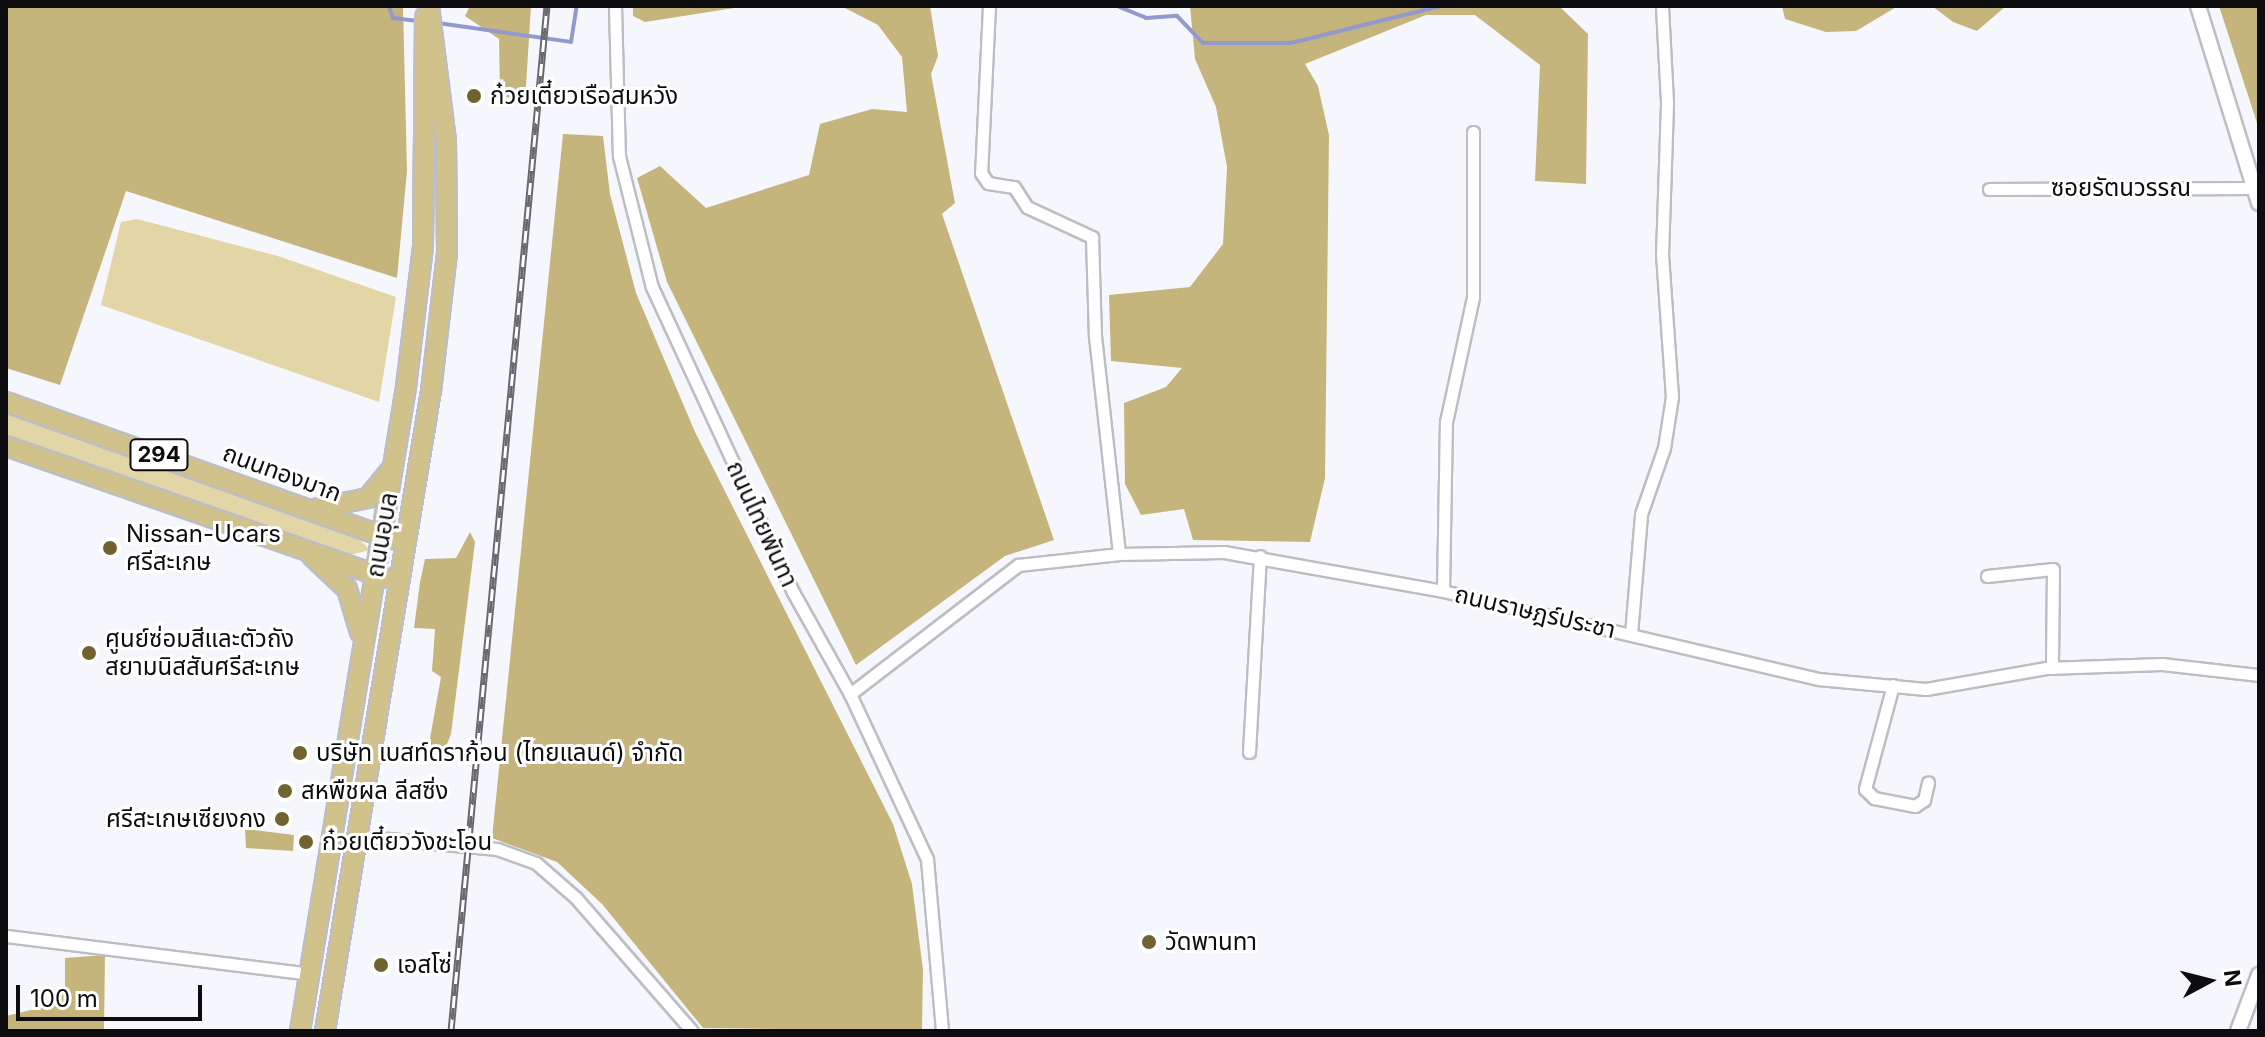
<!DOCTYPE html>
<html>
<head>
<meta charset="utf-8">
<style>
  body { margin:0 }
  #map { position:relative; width:2265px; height:1037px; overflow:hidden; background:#f6f7fd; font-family:Inter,"Noto Sans Thai",sans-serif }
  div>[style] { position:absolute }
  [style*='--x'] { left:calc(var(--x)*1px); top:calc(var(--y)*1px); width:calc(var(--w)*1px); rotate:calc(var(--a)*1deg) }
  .green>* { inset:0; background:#e3d6a6 }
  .forest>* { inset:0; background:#c5b57d }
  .stream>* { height:4px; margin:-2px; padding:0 2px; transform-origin:2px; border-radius:2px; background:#9199cd }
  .roads { filter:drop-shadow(2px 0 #bdbec4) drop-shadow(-2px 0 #bdbec4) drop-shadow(0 2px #bdbec4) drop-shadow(0 -2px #bdbec4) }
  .minor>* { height:11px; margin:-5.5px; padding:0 5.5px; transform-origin:5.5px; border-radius:5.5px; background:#fff }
  .tertiary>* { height:14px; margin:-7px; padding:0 7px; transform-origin:7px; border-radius:7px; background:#fff }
  .primary>* { height:18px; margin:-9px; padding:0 9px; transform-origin:9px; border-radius:9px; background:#d1c28c }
  .rail>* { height:7px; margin-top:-3.5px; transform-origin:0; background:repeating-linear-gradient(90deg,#fff 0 12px,#6a6a6e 0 24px); box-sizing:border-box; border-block:2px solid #6a6a6e }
  .dots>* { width:22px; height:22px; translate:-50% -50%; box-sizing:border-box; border:4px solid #fff; border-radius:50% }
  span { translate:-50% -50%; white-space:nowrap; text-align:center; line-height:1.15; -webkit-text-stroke:6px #fff; paint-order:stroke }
  .shield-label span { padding:2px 6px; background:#fff; border:2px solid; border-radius:6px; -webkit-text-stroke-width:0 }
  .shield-label { font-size:22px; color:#0d0d0f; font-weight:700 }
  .poi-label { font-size:24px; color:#0d0d0f }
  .left { translate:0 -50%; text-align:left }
  .right { translate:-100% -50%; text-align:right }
  .street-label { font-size:24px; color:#0d0d0f }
  .frame { position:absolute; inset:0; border:8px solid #0d0d0f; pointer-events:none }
  .north { position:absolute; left:2169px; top:941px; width:80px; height:80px; -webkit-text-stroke:6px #fff; paint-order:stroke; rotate:83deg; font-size:22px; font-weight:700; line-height:32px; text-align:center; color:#0d0d0f }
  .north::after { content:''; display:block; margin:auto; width:28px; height:36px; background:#0d0d0f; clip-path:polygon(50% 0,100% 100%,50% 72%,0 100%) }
  .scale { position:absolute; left:16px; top:985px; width:186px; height:36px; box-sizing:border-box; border:4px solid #0d0d0f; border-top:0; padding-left:10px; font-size:24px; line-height:28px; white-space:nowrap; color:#0d0d0f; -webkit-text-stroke:6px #fff; paint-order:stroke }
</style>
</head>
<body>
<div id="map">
  <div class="green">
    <i style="clip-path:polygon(137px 219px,278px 256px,396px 297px,379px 402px,101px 305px,121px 222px)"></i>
    <i style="clip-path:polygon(6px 412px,355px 535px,370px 550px,350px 555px,6px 434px)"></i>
  </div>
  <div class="forest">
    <i style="clip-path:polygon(6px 6px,403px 6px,407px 171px,397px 278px,126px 191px,60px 385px,6px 368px)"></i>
    <i style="clip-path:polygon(470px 6px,531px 6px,525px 102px,500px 95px,499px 39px,465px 16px)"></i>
    <i style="clip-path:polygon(633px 6px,747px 6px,645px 22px,633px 16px)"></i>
    <i style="clip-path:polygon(841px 6px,930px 6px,938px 56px,931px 74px,955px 203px,942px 214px,1054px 540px,1005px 556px,856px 665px,667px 282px,637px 178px,660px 166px,706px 208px,809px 175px,820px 124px,872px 109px,907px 112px,902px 57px,878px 25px)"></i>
    <i style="clip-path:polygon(1190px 6px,1559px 6px,1588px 34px,1586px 184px,1535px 181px,1540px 65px,1475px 15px,1426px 15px,1305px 64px,1318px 86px,1329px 135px,1325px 478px,1310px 542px,1193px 540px,1184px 509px,1141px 515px,1125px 484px,1124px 403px,1166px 387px,1182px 368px,1111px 361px,1109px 295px,1190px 287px,1223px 244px,1227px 167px,1216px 107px,1195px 59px)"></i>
    <i style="clip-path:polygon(1782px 6px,1898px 6px,1856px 31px,1826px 32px,1785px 19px)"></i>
    <i style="clip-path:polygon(1932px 6px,2006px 6px,1977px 31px,1953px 22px)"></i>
    <i style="clip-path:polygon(2219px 6px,2259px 6px,2259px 126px,2258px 126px)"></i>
    <i style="clip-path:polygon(563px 134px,603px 136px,610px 194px,636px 293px,695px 432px,893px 824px,912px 884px,923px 970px,922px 1031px,703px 1028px,602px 904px,557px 862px,492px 838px)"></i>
    <i style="clip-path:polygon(470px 532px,475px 542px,451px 734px,443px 754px,429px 744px,441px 677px,432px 671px,435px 629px,414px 628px,420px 582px,425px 559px,456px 558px)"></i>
    <i style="clip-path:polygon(245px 829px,294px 835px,293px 851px,246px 848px)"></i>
    <i style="clip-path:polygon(105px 955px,104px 1031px,6px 1031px,6px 1016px,52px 1005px,65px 989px,65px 958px)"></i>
  </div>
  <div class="stream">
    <i style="--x:389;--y:6;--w:13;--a:72"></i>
    <i style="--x:393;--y:18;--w:25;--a:7"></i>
    <i style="--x:1117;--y:6;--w:31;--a:22"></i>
    <i style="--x:1146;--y:18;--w:31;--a:-4"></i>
    <i style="--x:1177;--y:16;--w:37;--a:46"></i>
    <i style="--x:1203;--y:43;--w:88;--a:0"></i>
    <i style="--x:1291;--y:43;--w:154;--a:-13.9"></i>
    <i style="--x:1819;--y:6;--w:30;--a:0"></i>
    <i style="--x:438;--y:23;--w:134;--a:8.1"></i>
    <i style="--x:571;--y:42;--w:36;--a:-81"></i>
  </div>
  <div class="roads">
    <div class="minor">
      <i style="--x:615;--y:6;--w:150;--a:88.5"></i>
      <i style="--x:619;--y:156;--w:135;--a:75.9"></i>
      <i style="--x:652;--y:287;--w:336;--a:65.2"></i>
      <i style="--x:793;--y:592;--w:117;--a:60.8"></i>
      <i style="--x:850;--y:694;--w:182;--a:65"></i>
      <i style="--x:927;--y:859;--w:173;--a:85"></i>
      <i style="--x:989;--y:6;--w:167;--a:92.7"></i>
      <i style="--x:981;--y:173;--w:12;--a:55"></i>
      <i style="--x:988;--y:183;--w:26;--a:9"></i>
      <i style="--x:1014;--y:187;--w:24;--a:57"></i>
      <i style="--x:1027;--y:207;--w:72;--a:24.8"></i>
      <i style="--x:1092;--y:237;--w:99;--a:88.3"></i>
      <i style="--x:1095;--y:336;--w:219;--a:83.7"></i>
      <i style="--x:1989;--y:189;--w:265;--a:-0.2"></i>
      <i style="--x:1987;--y:576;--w:66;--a:-6.1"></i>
      <i style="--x:2053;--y:569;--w:99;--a:90.6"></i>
      <i style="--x:1443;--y:591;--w:169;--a:-89"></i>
      <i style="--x:1446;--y:422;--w:128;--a:-77.8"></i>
      <i style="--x:1473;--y:297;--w:165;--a:-90"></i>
      <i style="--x:1631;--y:634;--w:120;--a:-85.2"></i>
      <i style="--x:1641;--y:514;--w:70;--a:-70.8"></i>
      <i style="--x:1664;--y:448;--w:52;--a:-81.1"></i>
      <i style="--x:1672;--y:397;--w:142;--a:-94"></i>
      <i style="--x:1662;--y:255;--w:153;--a:-88.1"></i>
      <i style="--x:1667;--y:102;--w:96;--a:-93"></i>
      <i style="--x:1893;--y:685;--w:108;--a:105.1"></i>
      <i style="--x:1865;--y:789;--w:13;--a:45"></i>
      <i style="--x:1874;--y:798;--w:42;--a:11"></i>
      <i style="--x:1915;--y:806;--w:11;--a:-34"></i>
      <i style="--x:1924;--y:800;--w:18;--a:-77"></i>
      <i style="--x:850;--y:694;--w:212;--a:-37.5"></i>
      <i style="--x:1018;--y:565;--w:102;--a:-6.2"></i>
      <i style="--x:1119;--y:554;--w:105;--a:-1.1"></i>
      <i style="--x:1224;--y:552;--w:222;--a:10.1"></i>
      <i style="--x:1443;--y:591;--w:385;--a:13.2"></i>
      <i style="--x:1818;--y:679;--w:108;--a:5.3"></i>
      <i style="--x:1926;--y:689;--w:122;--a:-9.9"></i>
      <i style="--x:2046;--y:668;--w:116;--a:-2"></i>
      <i style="--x:2162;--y:664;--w:98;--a:6.5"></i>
      <i style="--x:1249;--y:752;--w:196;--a:-86.8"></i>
      <i style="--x:357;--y:836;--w:141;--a:5.3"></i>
      <i style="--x:497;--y:849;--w:41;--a:19.7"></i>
      <i style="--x:536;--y:863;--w:53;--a:41.2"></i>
      <i style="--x:576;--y:898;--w:176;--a:48.9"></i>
      <i style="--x:6;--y:936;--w:306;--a:7.1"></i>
    </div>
    <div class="tertiary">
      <i style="--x:2198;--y:6;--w:206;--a:72.8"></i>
      <i style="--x:2238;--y:1031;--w:60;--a:-69.4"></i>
    </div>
    <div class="primary">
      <i style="--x:6;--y:402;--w:409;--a:19.6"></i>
      <i style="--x:6;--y:446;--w:401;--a:19.2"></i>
      <i style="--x:318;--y:508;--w:51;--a:-11.3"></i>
      <i style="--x:368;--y:498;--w:35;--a:-51"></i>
      <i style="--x:312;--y:556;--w:48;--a:43.3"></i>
      <i style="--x:347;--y:589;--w:45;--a:73.2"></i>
      <i style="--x:300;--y:1031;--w:653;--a:-80.65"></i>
      <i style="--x:406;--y:387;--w:141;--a:-83.1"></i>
      <i style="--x:423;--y:247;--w:230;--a:-89.5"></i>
      <i style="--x:325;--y:1031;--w:649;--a:-80.6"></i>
      <i style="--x:431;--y:391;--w:139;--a:-83.4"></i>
      <i style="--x:447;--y:253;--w:112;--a:-90.5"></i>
      <i style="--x:446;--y:141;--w:136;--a:-97.2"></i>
    </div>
  </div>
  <div class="rail">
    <i style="--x:451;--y:1031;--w:1029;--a:-84.65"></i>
  </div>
  <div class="dots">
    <i style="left:474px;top:96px;background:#706330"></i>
    <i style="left:110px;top:548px;background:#706330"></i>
    <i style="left:89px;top:653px;background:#706330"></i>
    <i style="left:300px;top:753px;background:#706330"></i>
    <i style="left:285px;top:791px;background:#706330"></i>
    <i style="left:282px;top:819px;background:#706330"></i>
    <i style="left:306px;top:842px;background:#706330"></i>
    <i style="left:1149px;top:942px;background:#706330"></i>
    <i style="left:381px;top:965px;background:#706330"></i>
  </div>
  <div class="shield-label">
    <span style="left:159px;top:455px">294</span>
  </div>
  <div class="poi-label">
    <span class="left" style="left:490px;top:96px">ก๋วยเตี๋ยวเรือสมหวัง</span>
    <span class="left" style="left:126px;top:548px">Nissan-Ucars<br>ศรีสะเกษ</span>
    <span class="left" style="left:105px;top:653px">ศูนย์ซ่อมสีและตัวถัง<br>สยามนิสสันศรีสะเกษ</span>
    <span class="left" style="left:316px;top:753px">บริษัท เบสท์ดราก้อน (ไทยแลนด์) จำกัด</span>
    <span class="left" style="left:301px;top:791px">สหพืชผล ลีสซิ่ง</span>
    <span class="right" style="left:266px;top:819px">ศรีสะเกษเซียงกง</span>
    <span class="left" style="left:322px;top:842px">ก๋วยเตี๋ยววังชะโอน</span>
    <span class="left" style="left:1165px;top:942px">วัดพานทา</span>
    <span class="left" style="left:397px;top:965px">เอสโซ่</span>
  </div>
  <div class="street-label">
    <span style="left:2121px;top:188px">ซอยรัตนวรรณ</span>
    <span style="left:282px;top:473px;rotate:20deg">ถนนทองมาก</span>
    <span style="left:762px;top:524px;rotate:65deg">ถนนไทยพันทา</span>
    <span style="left:382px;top:535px;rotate:-80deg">ถนนอุบล</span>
    <span style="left:1535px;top:612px;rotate:13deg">ถนนราษฎร์ประชา</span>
  </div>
  <div class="frame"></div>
  <div class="north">N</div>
  <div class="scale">100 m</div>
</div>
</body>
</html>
